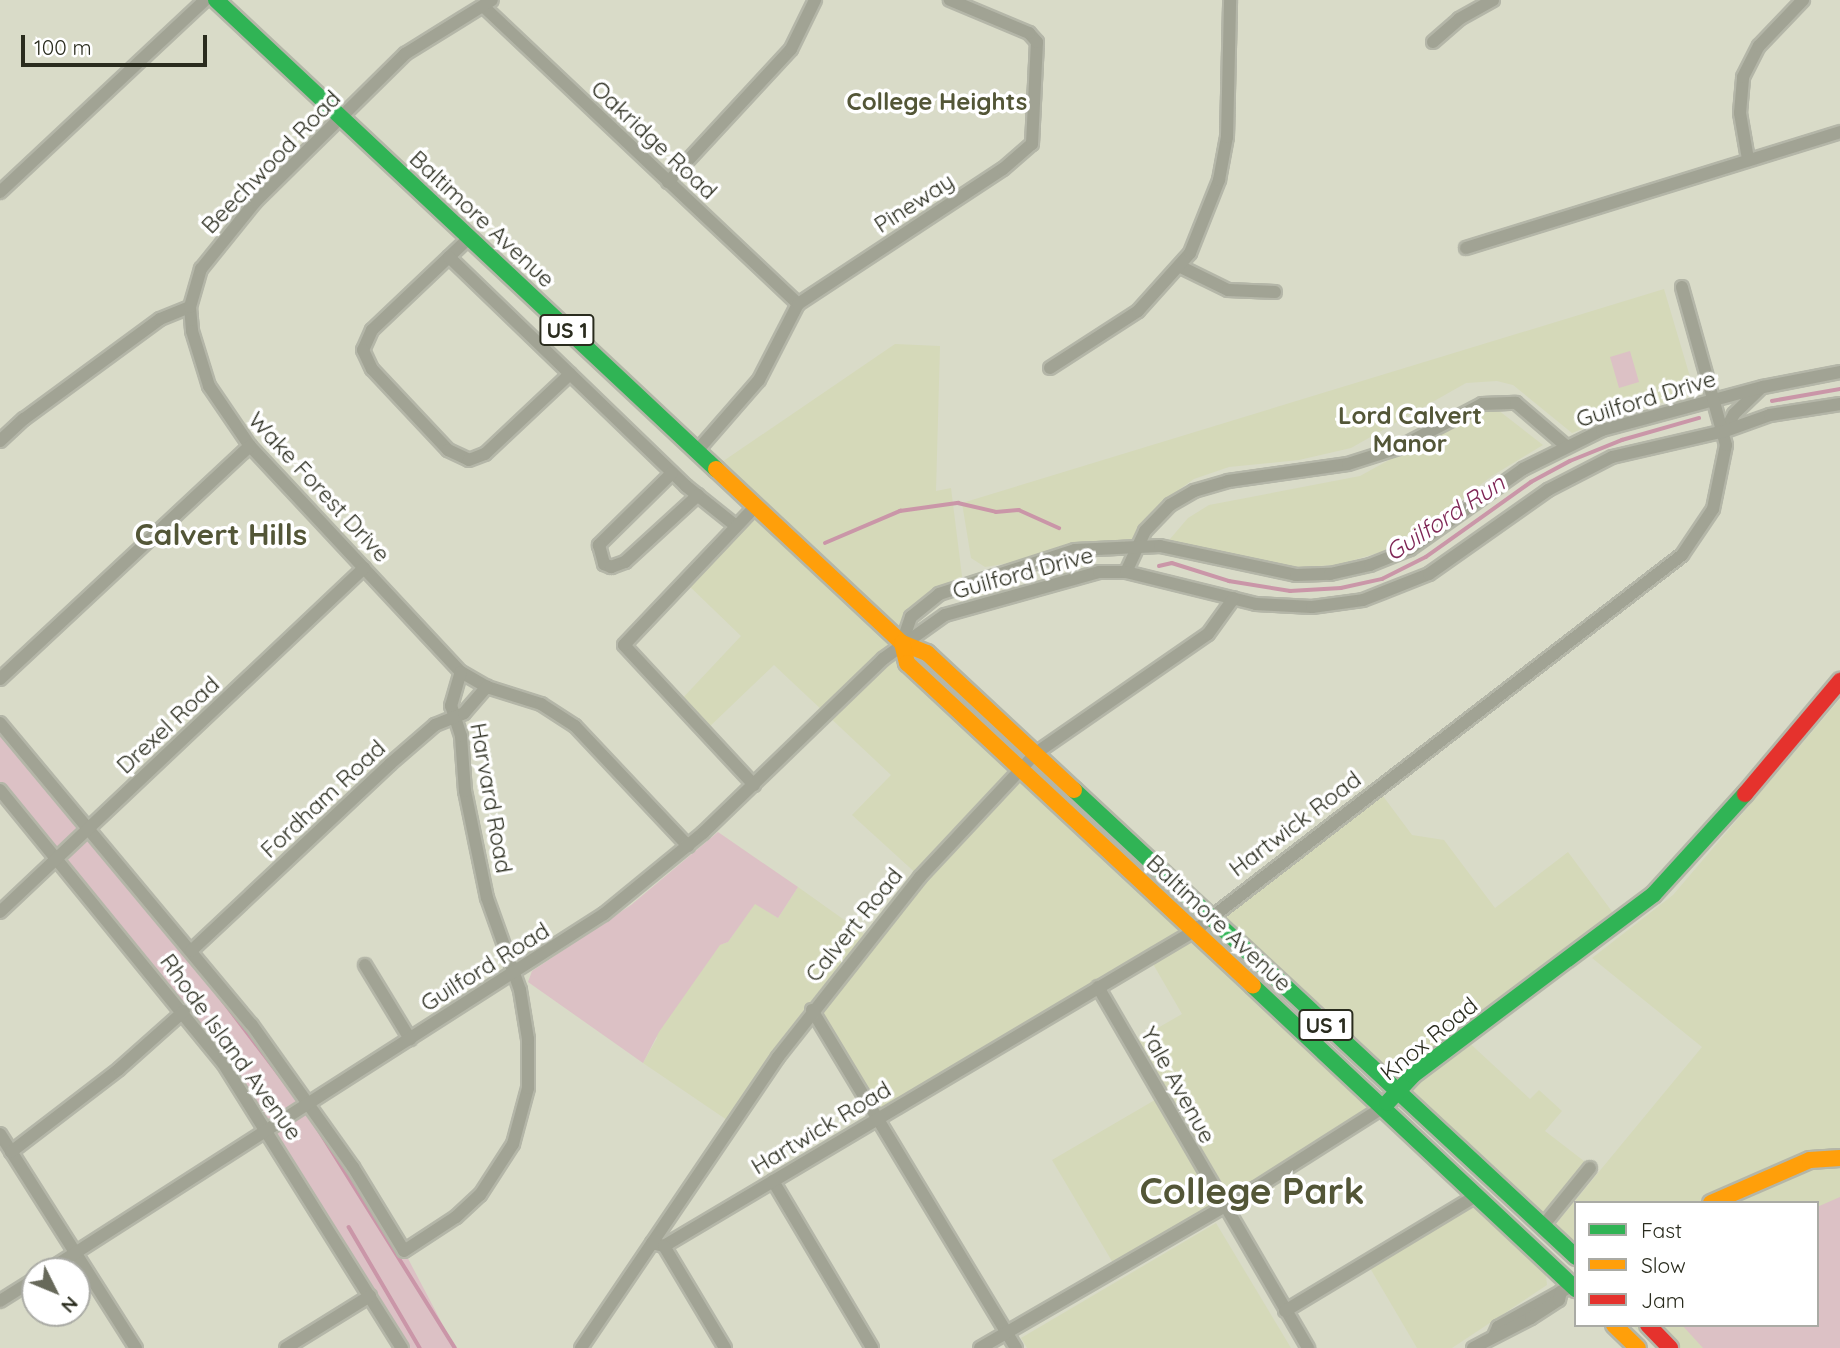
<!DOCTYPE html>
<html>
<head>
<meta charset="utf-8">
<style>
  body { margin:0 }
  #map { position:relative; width:1840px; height:1348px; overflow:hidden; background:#d9dbc8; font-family:Quicksand,sans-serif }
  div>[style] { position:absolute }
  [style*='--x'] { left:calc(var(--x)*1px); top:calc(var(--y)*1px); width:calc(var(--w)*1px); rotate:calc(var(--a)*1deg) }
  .built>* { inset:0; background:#d5d9b9 }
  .green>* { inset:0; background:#dcc1c5 }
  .stream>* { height:3.5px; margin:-1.75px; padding:0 1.75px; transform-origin:1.75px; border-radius:1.75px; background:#ca96a8 }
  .roads { filter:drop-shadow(2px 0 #b4b6a8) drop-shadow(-2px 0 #b4b6a8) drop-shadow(0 2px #b4b6a8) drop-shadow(0 -2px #b4b6a8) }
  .street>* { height:12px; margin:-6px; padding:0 6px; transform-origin:6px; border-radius:6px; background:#a1a394 }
  .fast>* { height:16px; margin:-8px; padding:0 8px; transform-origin:8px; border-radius:8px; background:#30b455 }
  .slow>* { height:16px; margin:-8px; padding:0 8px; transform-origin:8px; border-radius:8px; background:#ff9f0a }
  .jam>* { height:16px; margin:-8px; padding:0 8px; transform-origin:8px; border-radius:8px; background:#e5322d }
  span { translate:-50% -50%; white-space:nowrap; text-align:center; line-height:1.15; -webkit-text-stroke:7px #fff; paint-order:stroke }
  .shield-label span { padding:2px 5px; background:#fff; border:2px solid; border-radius:5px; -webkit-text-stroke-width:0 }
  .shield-label { font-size:21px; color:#2a2c1e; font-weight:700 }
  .street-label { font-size:23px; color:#2a2c1e }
  .neighbourhood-label { font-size:24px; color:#535637; font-weight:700 }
  .water-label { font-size:24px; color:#7f2655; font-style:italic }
  .district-label { font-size:30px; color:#535637; font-weight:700 }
  .town-label { font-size:37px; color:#535637; font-weight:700 }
  .legend { position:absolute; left:1574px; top:1201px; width:245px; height:126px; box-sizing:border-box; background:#fff; border:2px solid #aaaba5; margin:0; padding:9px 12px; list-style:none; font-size:21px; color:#2a2c1e }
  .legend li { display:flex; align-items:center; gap:14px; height:35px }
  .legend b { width:35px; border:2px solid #aaaba5 }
  .north { position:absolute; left:21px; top:1257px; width:70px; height:70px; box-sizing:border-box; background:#fff; border:2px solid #aaaba5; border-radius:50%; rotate:133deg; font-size:19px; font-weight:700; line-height:28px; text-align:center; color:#2a2c1e }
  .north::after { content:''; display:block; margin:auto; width:24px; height:32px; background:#67695a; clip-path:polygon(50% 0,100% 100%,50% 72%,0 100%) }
  .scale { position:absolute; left:21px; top:35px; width:186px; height:32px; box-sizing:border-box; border:4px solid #2a2c1e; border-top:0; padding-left:9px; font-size:21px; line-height:24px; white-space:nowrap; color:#2a2c1e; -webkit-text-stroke:5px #fff; paint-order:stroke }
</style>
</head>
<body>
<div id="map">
  <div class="built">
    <i style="clip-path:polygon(1664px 289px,1693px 387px,1688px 396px,1619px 414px,1572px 433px,1513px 385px,1497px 381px,1466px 383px,1351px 448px,1299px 460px,1229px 467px,1194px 479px,1180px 489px,1135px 543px,985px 567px,971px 558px,962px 503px)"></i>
    <i style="clip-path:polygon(895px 344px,940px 346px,936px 491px,951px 488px,963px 584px,926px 603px,902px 643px,1382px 1108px,1116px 1268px,1052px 1160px,1160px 1097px,1130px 1044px,1182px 1014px,1149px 957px,878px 1119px,812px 1010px,920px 877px,852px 815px,891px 775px,774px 665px,706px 730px,679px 702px,741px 636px,684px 581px,756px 506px,719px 464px)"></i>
    <i style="clip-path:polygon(1498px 410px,1543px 445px,1492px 476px,1411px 537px,1381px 552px,1337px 565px,1284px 568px,1164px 546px,1188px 518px,1209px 505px,1360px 476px,1478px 411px)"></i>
    <i style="clip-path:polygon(1840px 699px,1840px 1348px,1657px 1348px,1632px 1325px,1817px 1325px,1817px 1203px,1576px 1203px,1576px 1268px,1570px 1262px,1555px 1225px,1702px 1047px,1592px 958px,1673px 895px)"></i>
    <i style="clip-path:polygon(1377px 788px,1412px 835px,1444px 840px,1495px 908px,1568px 852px,1619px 921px,1464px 1038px,1530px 1099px,1539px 1090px,1562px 1111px,1545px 1131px,1593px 1168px,1542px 1227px,1210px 916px)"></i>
    <i style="clip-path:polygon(798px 887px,864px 934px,784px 1036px,727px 1120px,643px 1063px,657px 1038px,644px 1016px,716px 946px,728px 942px,755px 903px,778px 918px)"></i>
    <i style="clip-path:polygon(1478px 1204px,1545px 1267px,1547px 1285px,1452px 1348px,1417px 1348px,1370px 1268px)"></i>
    <i style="clip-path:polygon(1216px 1223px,1291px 1348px,1027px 1348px,1021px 1338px)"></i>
  </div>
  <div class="green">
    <i style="clip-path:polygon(1630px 351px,1639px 382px,1619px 388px,1610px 357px)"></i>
    <i style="clip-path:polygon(0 722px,217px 983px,404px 1251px,455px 1348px,409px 1348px,247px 1090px,0 790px)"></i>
    <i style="clip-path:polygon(718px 832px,798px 887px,778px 918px,755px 904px,728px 942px,720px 945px,659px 1032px,643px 1063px,528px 982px,532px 971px,631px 905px)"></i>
    <i style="clip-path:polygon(1840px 1197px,1840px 1348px,1703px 1348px,1682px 1325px,1817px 1325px,1817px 1207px)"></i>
  </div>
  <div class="stream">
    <i style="--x:1772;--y:401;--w:69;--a:-10"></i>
    <i style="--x:825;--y:543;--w:82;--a:-23.1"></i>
    <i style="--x:900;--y:511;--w:59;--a:-7.9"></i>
    <i style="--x:958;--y:503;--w:39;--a:13"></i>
    <i style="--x:996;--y:512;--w:23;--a:-5"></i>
    <i style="--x:1019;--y:510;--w:44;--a:24.2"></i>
    <i style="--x:1159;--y:566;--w:13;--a:-13"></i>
    <i style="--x:1172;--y:563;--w:60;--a:17.5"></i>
    <i style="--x:1229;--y:581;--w:62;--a:9.3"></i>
    <i style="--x:1290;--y:591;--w:51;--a:-3.4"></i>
    <i style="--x:1341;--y:588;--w:42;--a:-12.4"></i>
    <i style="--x:1382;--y:579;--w:49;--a:-26.6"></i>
    <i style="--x:1426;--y:557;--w:129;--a:-35.5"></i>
    <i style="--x:1531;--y:482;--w:44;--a:-28.3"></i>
    <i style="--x:1570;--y:461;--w:56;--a:-22"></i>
    <i style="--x:1622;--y:440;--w:80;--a:-15.9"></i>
    <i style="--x:218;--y:994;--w:122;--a:52.7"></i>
    <i style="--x:314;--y:1122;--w:266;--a:58"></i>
    <i style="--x:349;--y:1227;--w:140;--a:59.6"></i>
  </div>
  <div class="roads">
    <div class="street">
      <i style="--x:483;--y:6;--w:434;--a:43.4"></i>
      <i style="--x:1433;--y:42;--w:35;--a:-41"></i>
      <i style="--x:1459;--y:19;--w:39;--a:-29"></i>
      <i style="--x:1748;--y:159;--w:47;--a:-99.9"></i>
      <i style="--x:1740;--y:113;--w:36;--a:-85"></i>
      <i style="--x:1743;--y:77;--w:35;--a:-63"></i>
      <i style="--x:1759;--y:46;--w:64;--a:-46.3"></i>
      <i style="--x:668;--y:182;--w:181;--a:-47.2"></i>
      <i style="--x:791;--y:49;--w:55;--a:-63.9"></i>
      <i style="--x:0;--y:192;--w:281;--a:-43.1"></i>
      <i style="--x:469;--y:238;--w:134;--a:136.5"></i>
      <i style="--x:372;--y:330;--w:22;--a:114"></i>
      <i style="--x:363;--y:350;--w:21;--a:65"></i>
      <i style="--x:372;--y:369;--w:111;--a:46.8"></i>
      <i style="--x:448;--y:450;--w:23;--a:25"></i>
      <i style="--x:469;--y:460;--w:17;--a:-21"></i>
      <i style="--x:485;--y:454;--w:117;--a:-43.3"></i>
      <i style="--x:1466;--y:248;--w:392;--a:-17.2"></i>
      <i style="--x:449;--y:257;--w:330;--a:44"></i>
      <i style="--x:686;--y:486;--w:64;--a:38.7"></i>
      <i style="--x:1181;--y:267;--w:52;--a:26.1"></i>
      <i style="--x:1228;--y:290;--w:47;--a:2.4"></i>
      <i style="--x:190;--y:307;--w:24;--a:85"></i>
      <i style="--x:192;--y:331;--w:58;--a:72.8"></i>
      <i style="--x:209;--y:386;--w:73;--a:55.7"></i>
      <i style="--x:250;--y:446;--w:309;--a:47"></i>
      <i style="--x:461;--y:672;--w:30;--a:30"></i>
      <i style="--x:487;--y:687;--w:57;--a:17.5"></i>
      <i style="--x:541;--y:704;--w:40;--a:32.9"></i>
      <i style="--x:575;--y:726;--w:165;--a:46.7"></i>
      <i style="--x:1050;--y:368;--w:105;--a:-32.9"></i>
      <i style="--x:1138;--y:311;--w:78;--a:-48.1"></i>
      <i style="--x:1190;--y:253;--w:79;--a:-68.3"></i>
      <i style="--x:1219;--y:180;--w:44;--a:-79.5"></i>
      <i style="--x:1227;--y:137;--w:137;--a:-88.7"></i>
      <i style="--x:1725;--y:431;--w:19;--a:-62"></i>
      <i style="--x:1734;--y:414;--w:36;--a:-44"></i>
      <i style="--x:0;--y:441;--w:33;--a:-43"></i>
      <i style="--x:24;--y:419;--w:169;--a:-36.3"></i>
      <i style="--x:160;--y:319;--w:32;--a:-22"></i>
      <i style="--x:190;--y:307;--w:40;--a:-74"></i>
      <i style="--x:201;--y:269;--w:86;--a:-51.1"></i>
      <i style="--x:255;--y:202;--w:211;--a:-44.6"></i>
      <i style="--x:405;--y:54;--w:102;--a:-31.8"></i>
      <i style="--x:697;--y:451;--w:94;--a:-48.9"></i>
      <i style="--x:759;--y:380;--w:85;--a:-62.8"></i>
      <i style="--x:798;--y:304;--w:245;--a:-33.4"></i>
      <i style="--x:1003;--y:169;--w:38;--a:-41"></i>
      <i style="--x:1032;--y:144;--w:102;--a:-87.2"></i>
      <i style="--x:1037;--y:42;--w:12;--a:-132"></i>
      <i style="--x:1029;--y:33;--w:86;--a:-157.3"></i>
      <i style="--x:672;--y:473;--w:103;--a:135.4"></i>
      <i style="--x:599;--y:545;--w:20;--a:75"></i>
      <i style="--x:604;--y:564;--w:8;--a:23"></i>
      <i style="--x:611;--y:567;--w:15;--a:-20"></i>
      <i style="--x:625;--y:562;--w:99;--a:-42.5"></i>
      <i style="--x:1126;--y:572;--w:45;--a:-65.1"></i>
      <i style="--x:1145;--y:531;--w:36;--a:-46"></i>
      <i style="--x:1170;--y:505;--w:28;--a:-30"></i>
      <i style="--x:1194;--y:491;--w:35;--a:-16"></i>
      <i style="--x:1228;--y:481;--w:121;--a:-8.1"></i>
      <i style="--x:1348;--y:464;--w:52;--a:-17.7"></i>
      <i style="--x:1398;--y:448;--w:95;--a:-27.6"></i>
      <i style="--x:1482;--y:404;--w:34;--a:-2"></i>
      <i style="--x:1516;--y:403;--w:66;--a:40.7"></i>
      <i style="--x:902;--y:643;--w:28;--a:-71"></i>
      <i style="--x:911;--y:617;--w:36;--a:-39"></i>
      <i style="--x:939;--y:594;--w:143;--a:-17.9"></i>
      <i style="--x:1075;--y:550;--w:85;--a:-2.7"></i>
      <i style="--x:1160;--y:546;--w:139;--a:12"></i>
      <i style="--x:1296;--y:575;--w:34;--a:-2"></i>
      <i style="--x:1330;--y:574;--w:41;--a:-12.7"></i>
      <i style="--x:1370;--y:565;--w:43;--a:-21.8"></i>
      <i style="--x:1410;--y:549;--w:138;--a:-35.3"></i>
      <i style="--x:1523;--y:469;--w:88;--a:-26.3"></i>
      <i style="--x:1602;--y:430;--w:167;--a:-15"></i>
      <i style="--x:1763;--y:387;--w:78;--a:-11"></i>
      <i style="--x:0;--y:679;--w:342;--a:-43"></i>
      <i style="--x:0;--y:723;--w:393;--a:50.2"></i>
      <i style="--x:252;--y:1025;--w:174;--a:54.6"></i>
      <i style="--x:353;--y:1167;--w:98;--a:58.7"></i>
      <i style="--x:404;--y:1251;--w:62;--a:-33.2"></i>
      <i style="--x:456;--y:1217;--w:33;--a:-43"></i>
      <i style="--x:480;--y:1195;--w:61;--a:-57.1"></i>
      <i style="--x:513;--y:1144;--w:58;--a:-75"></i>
      <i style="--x:528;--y:1088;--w:49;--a:-90"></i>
      <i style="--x:528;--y:1039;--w:50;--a:-99.3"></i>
      <i style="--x:520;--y:990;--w:98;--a:-109.7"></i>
      <i style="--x:487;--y:898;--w:109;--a:-101.6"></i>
      <i style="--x:465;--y:791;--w:55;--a:-94.2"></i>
      <i style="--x:461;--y:736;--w:32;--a:-108"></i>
      <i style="--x:451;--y:706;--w:35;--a:-74"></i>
      <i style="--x:754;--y:785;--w:191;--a:-132.9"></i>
      <i style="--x:624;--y:645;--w:192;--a:-46.5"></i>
      <i style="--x:0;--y:790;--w:353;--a:50.8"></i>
      <i style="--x:223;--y:1063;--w:337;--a:57.9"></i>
      <i style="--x:0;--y:912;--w:501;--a:-43.38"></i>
      <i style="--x:191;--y:951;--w:273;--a:-43.2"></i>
      <i style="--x:390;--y:764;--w:60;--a:-40.9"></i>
      <i style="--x:435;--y:725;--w:31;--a:-22"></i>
      <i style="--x:464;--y:713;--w:35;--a:-49"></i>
      <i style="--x:365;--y:965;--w:87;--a:58.7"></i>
      <i style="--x:1098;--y:987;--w:418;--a:59.8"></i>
      <i style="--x:812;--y:1010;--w:395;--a:58.9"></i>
      <i style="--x:0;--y:1134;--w:254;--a:57.6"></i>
      <i style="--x:11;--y:1152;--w:136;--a:-37.5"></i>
      <i style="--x:119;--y:1069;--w:87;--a:-41.7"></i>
      <i style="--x:773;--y:1181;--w:194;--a:59.3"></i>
      <i style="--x:1542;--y:1227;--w:76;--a:-50.9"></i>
      <i style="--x:652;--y:1243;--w:12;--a:14"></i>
      <i style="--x:664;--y:1246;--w:617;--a:-30.72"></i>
      <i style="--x:1194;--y:931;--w:616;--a:-37.61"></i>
      <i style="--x:1682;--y:555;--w:55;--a:-56"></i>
      <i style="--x:1713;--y:509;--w:65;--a:-78.5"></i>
      <i style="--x:1726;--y:445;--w:164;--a:-105.6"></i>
      <i style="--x:664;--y:1246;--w:119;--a:59.1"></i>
      <i style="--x:47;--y:1271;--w:662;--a:-32.66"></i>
      <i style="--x:604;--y:914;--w:128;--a:-39.3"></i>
      <i style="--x:703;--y:833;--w:250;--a:-44"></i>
      <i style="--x:883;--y:659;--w:76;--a:-35.4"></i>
      <i style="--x:945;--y:615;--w:160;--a:-15.6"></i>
      <i style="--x:1099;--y:572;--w:27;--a:0"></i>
      <i style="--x:1126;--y:572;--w:134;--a:13.8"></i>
      <i style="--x:1256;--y:604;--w:56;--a:3.1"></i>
      <i style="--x:1312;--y:607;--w:51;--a:-7.8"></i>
      <i style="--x:1363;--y:600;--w:71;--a:-21.5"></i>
      <i style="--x:1429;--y:574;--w:146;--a:-35.2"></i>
      <i style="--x:1548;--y:490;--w:72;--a:-27.3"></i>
      <i style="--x:1612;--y:457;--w:116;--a:-13"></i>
      <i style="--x:1725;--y:431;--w:48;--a:-19.6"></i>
      <i style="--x:1770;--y:415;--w:71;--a:-8.9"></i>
      <i style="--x:0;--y:1301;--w:41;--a:-32.2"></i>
      <i style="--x:1285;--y:1311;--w:223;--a:-31.1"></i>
      <i style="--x:1494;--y:1336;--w:10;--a:-66"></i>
      <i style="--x:1498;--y:1327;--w:78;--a:-29.2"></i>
      <i style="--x:286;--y:1348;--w:99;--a:-31.8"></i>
      <i style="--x:581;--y:1348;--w:351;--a:-55.9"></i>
      <i style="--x:778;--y:1057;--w:229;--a:-51.7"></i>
      <i style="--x:920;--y:877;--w:170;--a:-46.9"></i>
      <i style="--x:1036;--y:753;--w:209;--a:-34.7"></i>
      <i style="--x:1208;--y:634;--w:44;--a:-54.2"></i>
      <i style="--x:980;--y:1348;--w:319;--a:-30.1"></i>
      <i style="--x:1256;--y:1188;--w:149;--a:-32.4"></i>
      <i style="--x:1473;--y:1348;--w:65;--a:-27.3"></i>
      <i style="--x:1531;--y:1318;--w:33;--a:-33"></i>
      <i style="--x:1559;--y:1300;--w:9;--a:-77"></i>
    </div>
    <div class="fast">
      <i style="--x:216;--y:0;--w:686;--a:43.17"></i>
      <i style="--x:1074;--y:790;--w:686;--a:42.93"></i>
      <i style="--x:1253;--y:986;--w:443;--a:43.2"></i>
      <i style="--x:1387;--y:1103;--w:38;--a:-47"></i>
      <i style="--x:1413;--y:1075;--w:301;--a:-36.9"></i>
      <i style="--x:1654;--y:894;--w:135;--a:-47.7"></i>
    </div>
    <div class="slow">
      <i style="--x:716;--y:469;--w:255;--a:43.1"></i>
      <i style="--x:902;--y:643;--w:27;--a:22"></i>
      <i style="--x:927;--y:653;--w:201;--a:43"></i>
      <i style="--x:902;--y:643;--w:21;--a:76"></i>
      <i style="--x:907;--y:663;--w:473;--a:43"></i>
      <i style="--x:1711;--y:1203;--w:108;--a:-23.5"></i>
      <i style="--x:1810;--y:1160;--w:30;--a:-4"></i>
      <i style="--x:1614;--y:1325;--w:33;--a:44"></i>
    </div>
    <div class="jam">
      <i style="--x:1745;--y:794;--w:148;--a:-49.9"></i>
      <i style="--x:1648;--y:1325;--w:32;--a:46"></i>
    </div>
  </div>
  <div class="shield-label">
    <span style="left:567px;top:330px">US 1</span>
    <span style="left:1326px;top:1025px">US 1</span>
  </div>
  <div class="street-label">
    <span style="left:654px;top:140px;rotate:43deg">Oakridge Road</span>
    <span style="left:271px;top:162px;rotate:-46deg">Beechwood Road</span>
    <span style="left:914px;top:203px;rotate:-33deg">Pineway</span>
    <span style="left:482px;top:219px;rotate:43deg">Baltimore Avenue</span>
    <span style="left:1646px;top:399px;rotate:-17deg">Guilford Drive</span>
    <span style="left:319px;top:487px;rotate:47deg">Wake Forest Drive</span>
    <span style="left:1023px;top:573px;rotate:-15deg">Guilford Drive</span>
    <span style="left:168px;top:725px;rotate:-43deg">Drexel Road</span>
    <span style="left:491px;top:798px;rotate:80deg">Harvard Road</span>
    <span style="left:323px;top:799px;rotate:-43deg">Fordham Road</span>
    <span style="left:1295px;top:824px;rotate:-37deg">Hartwick Road</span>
    <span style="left:1219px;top:923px;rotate:43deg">Baltimore Avenue</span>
    <span style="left:854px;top:925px;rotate:-51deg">Calvert Road</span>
    <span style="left:485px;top:967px;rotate:-32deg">Guilford Road</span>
    <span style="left:1429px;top:1039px;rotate:-39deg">Knox Road</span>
    <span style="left:231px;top:1047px;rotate:54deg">Rhode Island Avenue</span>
    <span style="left:1178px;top:1085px;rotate:61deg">Yale Avenue</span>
    <span style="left:821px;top:1128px;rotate:-31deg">Hartwick Road</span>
  </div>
  <div class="neighbourhood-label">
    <span style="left:937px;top:102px">College Heights</span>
    <span style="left:1410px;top:430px">Lord Calvert<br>Manor</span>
  </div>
  <div class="water-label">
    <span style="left:1445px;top:518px;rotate:-33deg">Guilford Run</span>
  </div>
  <div class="district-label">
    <span style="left:221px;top:534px">Calvert Hills</span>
  </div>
  <div class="town-label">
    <span style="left:1252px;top:1190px">College Park</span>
  </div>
  <ul class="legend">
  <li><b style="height:9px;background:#30b455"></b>Fast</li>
  <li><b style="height:9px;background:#ff9f0a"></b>Slow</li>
  <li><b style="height:9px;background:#e5322d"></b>Jam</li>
  </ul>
  <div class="north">N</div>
  <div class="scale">100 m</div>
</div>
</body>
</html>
